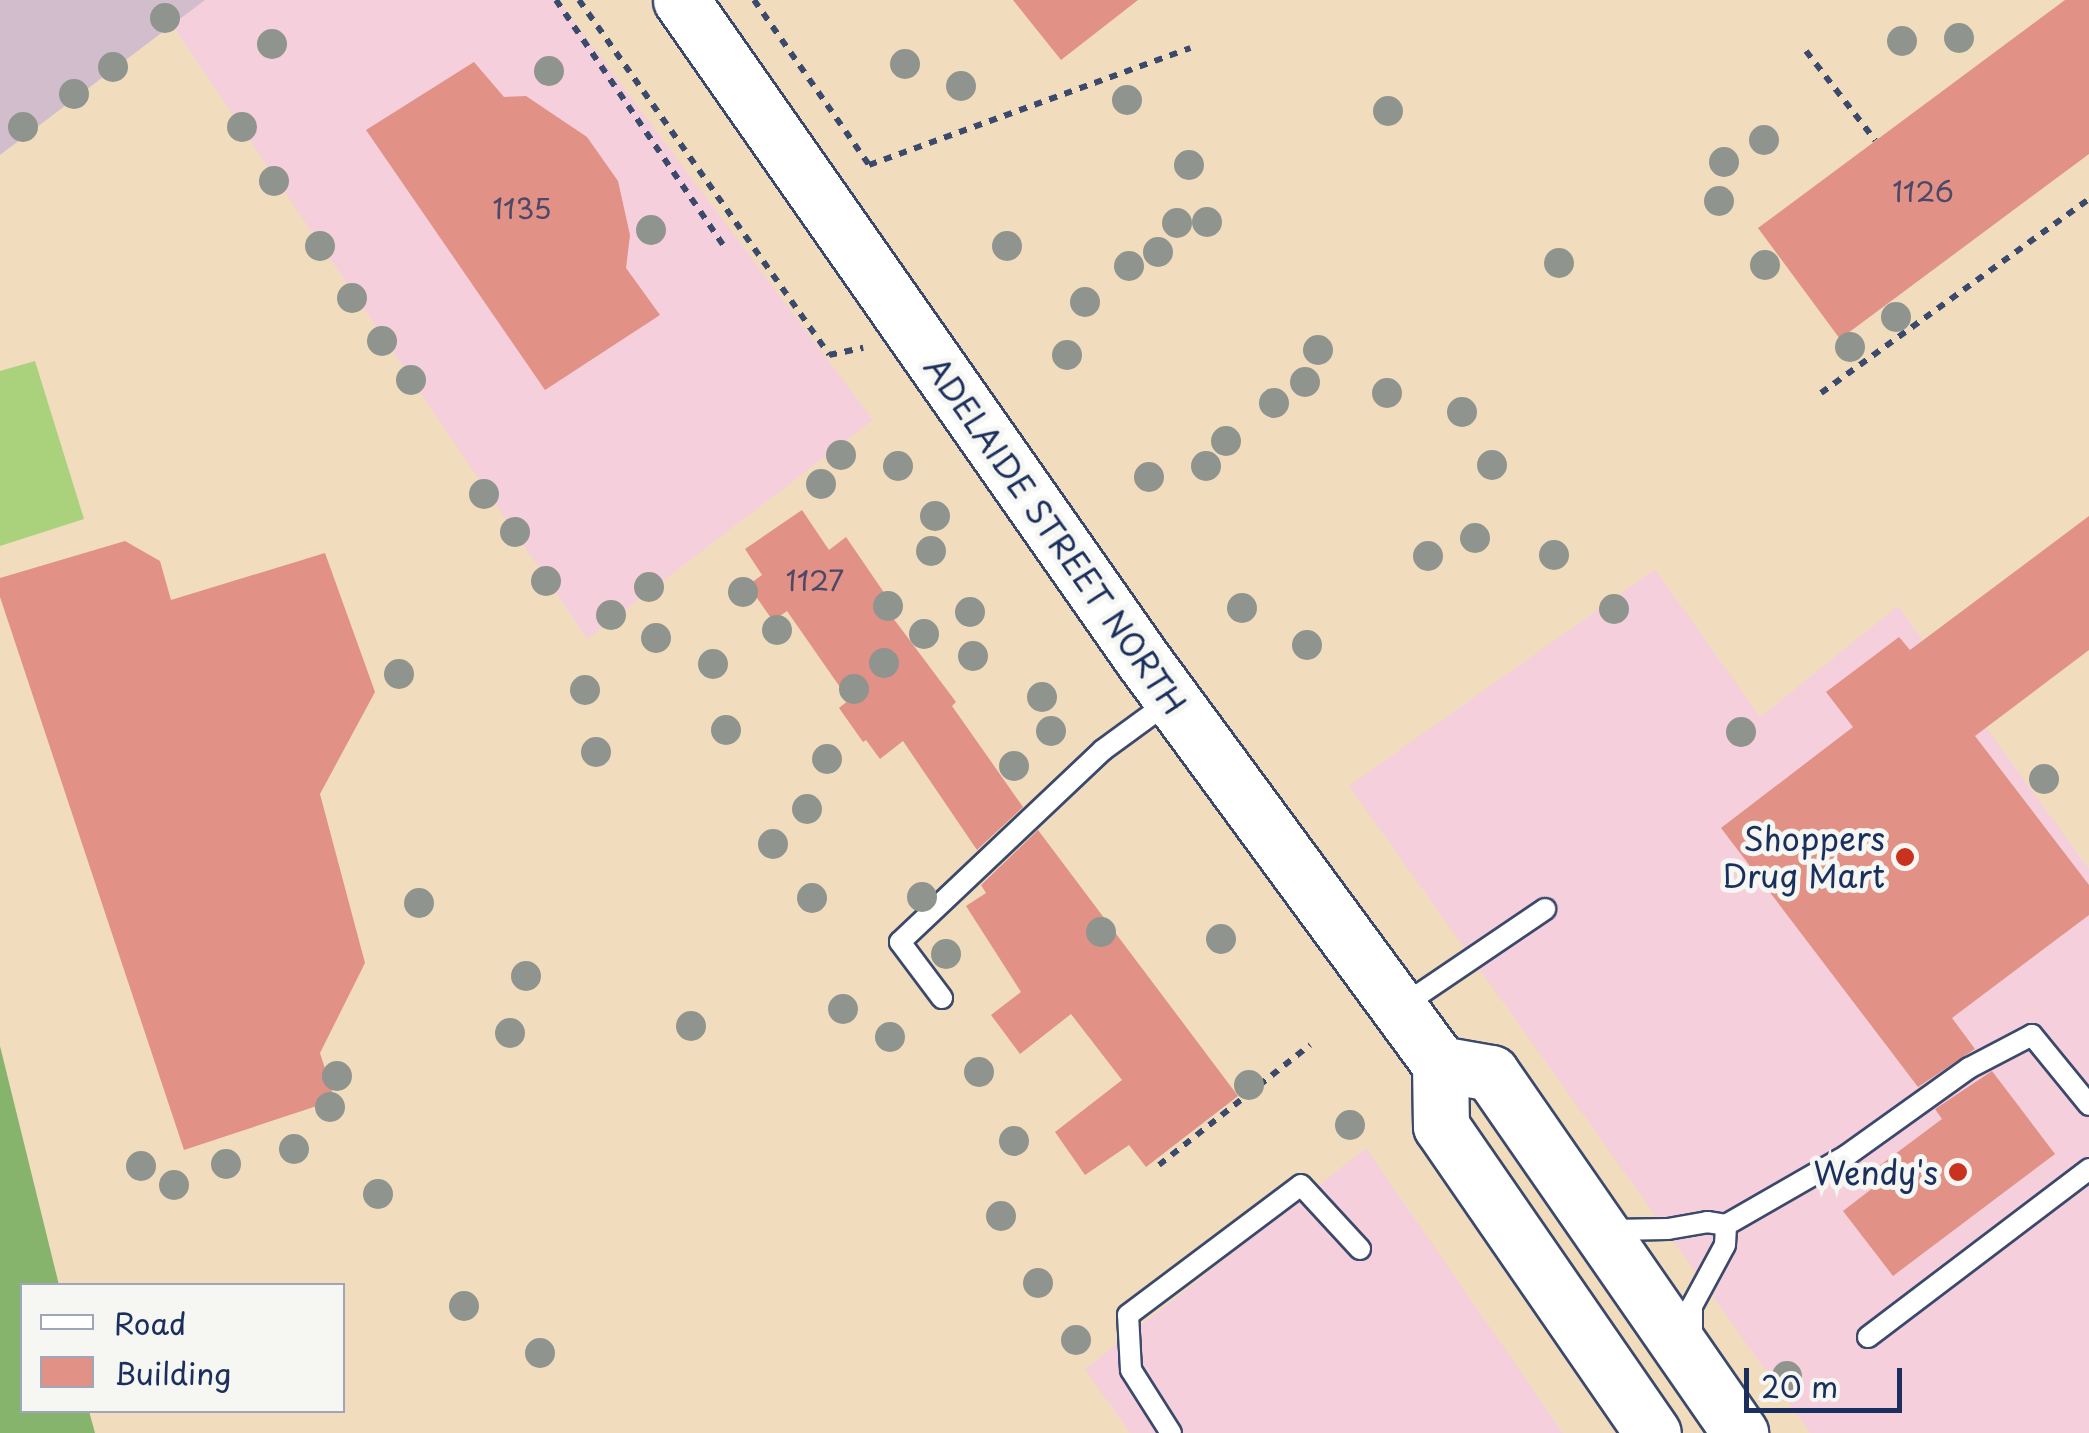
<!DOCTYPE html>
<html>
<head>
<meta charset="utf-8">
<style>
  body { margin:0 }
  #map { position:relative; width:2089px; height:1433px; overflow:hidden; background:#f1ddbe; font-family:"Playpen Sans",sans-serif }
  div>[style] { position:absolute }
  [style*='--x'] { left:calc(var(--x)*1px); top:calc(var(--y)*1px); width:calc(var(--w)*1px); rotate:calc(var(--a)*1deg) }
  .built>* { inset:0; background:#f5cfdb }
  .industrial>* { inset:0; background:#d1bdcc }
  .green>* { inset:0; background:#aad27d }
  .forest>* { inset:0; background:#87b46c }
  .building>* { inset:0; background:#e19186 }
  .path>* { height:6px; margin-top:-3px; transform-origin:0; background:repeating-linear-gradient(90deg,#3b496c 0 8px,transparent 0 16px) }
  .roads { filter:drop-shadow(2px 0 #3b496c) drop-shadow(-2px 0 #3b496c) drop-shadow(0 2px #3b496c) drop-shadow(0 -2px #3b496c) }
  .service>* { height:20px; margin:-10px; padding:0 10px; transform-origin:10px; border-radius:10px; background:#fff }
  .secondary>* { height:55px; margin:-27.5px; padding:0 27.5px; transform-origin:27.5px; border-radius:27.5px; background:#fff }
  .trees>* { width:30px; height:30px; margin:-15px; border-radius:50%; background:#8f948e }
  .dots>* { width:28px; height:28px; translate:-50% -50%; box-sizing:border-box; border:5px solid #f6f6f2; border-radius:50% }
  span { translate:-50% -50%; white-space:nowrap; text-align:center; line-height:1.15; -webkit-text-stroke:10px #f6f6f2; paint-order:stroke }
  .number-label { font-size:28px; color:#4c4868 }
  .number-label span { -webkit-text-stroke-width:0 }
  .street-label { font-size:32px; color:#1b2f5e }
  .poi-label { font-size:32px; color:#1b2f5e }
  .right { translate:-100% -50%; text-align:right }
  .legend { position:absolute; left:20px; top:1283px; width:325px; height:130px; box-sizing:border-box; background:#f6f6f2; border:2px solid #9ea6b7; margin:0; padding:12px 18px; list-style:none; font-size:30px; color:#1b2f5e }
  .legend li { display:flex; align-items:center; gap:20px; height:50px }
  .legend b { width:50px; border:2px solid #9ea6b7 }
  .scale { position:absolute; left:1744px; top:1368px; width:158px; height:45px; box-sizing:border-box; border:5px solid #1b2f5e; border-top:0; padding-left:12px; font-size:30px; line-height:35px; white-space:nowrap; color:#1b2f5e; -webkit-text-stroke:8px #f6f6f2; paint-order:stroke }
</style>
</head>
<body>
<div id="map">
  <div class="built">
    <i style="clip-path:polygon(205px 0,558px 0,873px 420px,587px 639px,172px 25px)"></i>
    <i style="clip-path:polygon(1655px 569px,1760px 717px,1898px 606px,2089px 869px,2089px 1433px,1810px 1433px,1349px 786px)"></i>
    <i style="clip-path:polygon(1366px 1148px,1563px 1433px,1130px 1433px,1085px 1369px)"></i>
  </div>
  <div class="industrial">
    <i style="clip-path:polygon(0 0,205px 0,0 155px)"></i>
  </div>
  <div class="green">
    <i style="clip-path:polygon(35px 361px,84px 519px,0 546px,0 371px)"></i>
  </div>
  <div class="forest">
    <i style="clip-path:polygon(0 1046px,59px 1285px,22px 1286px,22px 1410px,89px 1411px,95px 1433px,0 1433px)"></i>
  </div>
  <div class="building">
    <i style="clip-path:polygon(1013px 0,1138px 0,1061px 60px)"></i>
    <i style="clip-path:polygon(2065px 0,2089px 0,2089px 154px,1840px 339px,1758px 228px)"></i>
    <i style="clip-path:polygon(474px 62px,504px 97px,526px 96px,587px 137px,618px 181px,630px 235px,626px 268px,660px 315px,545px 390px,366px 130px)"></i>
    <i style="clip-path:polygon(802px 510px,829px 550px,846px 537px,885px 594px,878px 598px,956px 702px,952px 706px,1023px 807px,977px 850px,903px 741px,880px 759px,866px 740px,863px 742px,839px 708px,849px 700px,787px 611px,773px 621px,748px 585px,762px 575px,745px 549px)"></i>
    <i style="clip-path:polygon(2089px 516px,2089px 650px,1975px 736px,2089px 885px,2089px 915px,1952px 1018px,1975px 1049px,1918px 1087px,1721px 828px,1853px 727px,1826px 692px,1899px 637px,1910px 650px)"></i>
    <i style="clip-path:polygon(125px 541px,160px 561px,171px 600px,325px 553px,375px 692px,320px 794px,365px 963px,320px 1053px,335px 1100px,184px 1150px,0 597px,0 578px)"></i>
    <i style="clip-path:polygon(1038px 830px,1238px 1096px,1146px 1167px,1129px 1145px,1085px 1175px,1055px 1132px,1122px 1080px,1071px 1014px,1020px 1054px,991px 1015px,1021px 992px,966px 906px,986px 893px,981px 885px)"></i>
    <i style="clip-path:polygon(1992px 1071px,2055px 1154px,1893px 1276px,1843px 1211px,1887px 1177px,1879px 1166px,1942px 1119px,1935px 1109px)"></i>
  </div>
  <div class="path">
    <i style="--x:556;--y:0;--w:298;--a:55.7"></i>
    <i style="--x:579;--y:0;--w:434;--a:54.8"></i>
    <i style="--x:829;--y:355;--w:35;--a:-12"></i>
    <i style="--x:754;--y:0;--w:201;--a:55.1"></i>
    <i style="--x:869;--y:165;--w:342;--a:-20"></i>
    <i style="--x:1806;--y:51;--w:113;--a:52.2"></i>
    <i style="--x:1821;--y:393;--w:331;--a:-35.9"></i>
    <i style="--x:1159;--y:1165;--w:193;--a:-38.5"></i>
  </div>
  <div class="roads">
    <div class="service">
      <i style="--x:942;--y:998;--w:70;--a:-126.9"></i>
      <i style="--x:900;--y:942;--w:279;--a:-43.4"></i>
      <i style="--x:1103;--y:750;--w:83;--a:-36.2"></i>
      <i style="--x:1402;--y:1006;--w:173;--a:-34.1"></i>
      <i style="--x:1609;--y:1230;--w:59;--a:-1"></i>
      <i style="--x:1668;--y:1229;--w:40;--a:-10"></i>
      <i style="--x:1707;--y:1222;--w:19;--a:9"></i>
      <i style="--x:1726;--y:1225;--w:138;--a:-29.9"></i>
      <i style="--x:1846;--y:1156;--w:151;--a:-35.6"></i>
      <i style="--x:1969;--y:1068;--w:71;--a:-27.6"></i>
      <i style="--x:2032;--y:1035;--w:90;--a:50.8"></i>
      <i style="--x:1868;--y:1337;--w:278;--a:-37.2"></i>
      <i style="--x:1692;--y:1339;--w:33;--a:-90"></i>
      <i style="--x:1692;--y:1306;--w:69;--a:-61.6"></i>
      <i style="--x:1725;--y:1245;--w:20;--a:-87"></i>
      <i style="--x:1171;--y:1433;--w:75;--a:-122.4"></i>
      <i style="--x:1131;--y:1370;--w:55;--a:-93.1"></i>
      <i style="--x:1128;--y:1315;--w:216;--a:-36.9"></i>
      <i style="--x:1301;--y:1185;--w:87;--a:47.3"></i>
    </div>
    <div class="secondary">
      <i style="--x:681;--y:0;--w:806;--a:55.01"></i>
      <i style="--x:1143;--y:660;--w:501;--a:53.68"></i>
      <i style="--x:1440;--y:1064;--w:62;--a:89.1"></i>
      <i style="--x:1441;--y:1126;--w:373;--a:55.4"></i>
      <i style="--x:1440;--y:1064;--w:52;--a:10"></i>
      <i style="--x:1491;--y:1073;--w:438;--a:55.3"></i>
    </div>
  </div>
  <div class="trees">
    <i style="left:165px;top:18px"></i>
    <i style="left:1959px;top:38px"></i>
    <i style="left:1902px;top:41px"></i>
    <i style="left:272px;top:44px"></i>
    <i style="left:905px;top:64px"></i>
    <i style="left:113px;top:67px"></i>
    <i style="left:549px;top:71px"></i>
    <i style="left:961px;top:86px"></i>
    <i style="left:74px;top:94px"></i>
    <i style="left:1127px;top:100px"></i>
    <i style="left:1388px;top:111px"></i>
    <i style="left:23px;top:127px"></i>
    <i style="left:242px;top:127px"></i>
    <i style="left:1764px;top:140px"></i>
    <i style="left:1724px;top:162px"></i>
    <i style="left:1189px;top:165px"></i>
    <i style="left:274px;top:181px"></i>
    <i style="left:1719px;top:201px"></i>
    <i style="left:1207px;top:222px"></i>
    <i style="left:1177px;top:223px"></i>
    <i style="left:651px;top:230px"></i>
    <i style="left:320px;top:246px"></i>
    <i style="left:1007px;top:246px"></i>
    <i style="left:1158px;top:252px"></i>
    <i style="left:1559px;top:263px"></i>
    <i style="left:1765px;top:265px"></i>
    <i style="left:1129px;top:266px"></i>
    <i style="left:352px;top:298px"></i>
    <i style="left:1085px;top:302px"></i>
    <i style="left:1896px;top:317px"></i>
    <i style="left:382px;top:341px"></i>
    <i style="left:1850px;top:347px"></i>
    <i style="left:1318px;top:350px"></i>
    <i style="left:1067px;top:355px"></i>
    <i style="left:411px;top:380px"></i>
    <i style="left:1305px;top:382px"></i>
    <i style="left:1387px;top:393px"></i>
    <i style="left:1274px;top:403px"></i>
    <i style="left:1462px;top:412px"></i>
    <i style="left:1226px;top:441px"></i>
    <i style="left:841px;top:455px"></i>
    <i style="left:1492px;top:465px"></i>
    <i style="left:898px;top:466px"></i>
    <i style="left:1206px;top:466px"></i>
    <i style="left:1149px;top:477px"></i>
    <i style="left:821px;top:484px"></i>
    <i style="left:484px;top:494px"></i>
    <i style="left:935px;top:516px"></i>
    <i style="left:515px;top:532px"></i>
    <i style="left:1475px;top:538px"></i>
    <i style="left:931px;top:551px"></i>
    <i style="left:1554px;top:555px"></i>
    <i style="left:1428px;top:556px"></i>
    <i style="left:546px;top:581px"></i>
    <i style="left:649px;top:587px"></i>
    <i style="left:743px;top:592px"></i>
    <i style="left:888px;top:606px"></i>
    <i style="left:1242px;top:608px"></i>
    <i style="left:1614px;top:609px"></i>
    <i style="left:970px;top:612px"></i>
    <i style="left:611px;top:615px"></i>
    <i style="left:777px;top:630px"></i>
    <i style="left:924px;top:634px"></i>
    <i style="left:656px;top:638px"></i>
    <i style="left:1307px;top:645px"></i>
    <i style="left:973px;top:656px"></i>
    <i style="left:884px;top:663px"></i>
    <i style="left:713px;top:664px"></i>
    <i style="left:399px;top:674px"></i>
    <i style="left:854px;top:689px"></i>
    <i style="left:585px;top:690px"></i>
    <i style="left:1042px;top:697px"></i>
    <i style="left:726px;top:730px"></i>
    <i style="left:1051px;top:731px"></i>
    <i style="left:1741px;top:732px"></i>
    <i style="left:596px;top:752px"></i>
    <i style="left:827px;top:759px"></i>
    <i style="left:1014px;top:766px"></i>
    <i style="left:2044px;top:779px"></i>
    <i style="left:807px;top:809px"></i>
    <i style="left:773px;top:844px"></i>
    <i style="left:922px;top:897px"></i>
    <i style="left:812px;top:898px"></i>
    <i style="left:419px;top:903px"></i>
    <i style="left:1101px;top:932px"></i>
    <i style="left:1221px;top:939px"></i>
    <i style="left:946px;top:954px"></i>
    <i style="left:526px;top:976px"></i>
    <i style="left:843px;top:1009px"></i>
    <i style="left:691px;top:1026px"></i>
    <i style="left:510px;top:1033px"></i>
    <i style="left:890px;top:1037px"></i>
    <i style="left:979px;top:1072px"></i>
    <i style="left:337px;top:1076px"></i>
    <i style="left:1249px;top:1085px"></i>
    <i style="left:330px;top:1107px"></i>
    <i style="left:1350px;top:1125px"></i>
    <i style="left:1014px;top:1141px"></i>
    <i style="left:294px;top:1149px"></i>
    <i style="left:226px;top:1164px"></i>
    <i style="left:141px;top:1166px"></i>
    <i style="left:174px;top:1185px"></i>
    <i style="left:378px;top:1194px"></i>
    <i style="left:1001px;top:1216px"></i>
    <i style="left:1038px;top:1283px"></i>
    <i style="left:464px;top:1306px"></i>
    <i style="left:1076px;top:1340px"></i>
    <i style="left:540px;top:1353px"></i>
    <i style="left:1787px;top:1376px"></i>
  </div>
  <div class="dots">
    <i style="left:1905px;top:857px;background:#c8321e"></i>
    <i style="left:1958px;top:1172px;background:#c8321e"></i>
  </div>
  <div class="number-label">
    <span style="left:1923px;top:191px">1126</span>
    <span style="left:522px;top:208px">1135</span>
    <span style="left:815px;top:580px">1127</span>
  </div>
  <div class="street-label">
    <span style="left:1056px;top:535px;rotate:55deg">ADELAIDE STREET NORTH</span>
  </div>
  <div class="poi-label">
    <span class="right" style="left:1885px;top:857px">Shoppers<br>Drug Mart</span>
    <span class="right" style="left:1938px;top:1172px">Wendy's</span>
  </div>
  <ul class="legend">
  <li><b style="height:12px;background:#fff"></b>Road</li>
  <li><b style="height:28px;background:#e19186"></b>Building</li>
  </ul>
  <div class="scale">20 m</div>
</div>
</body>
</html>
